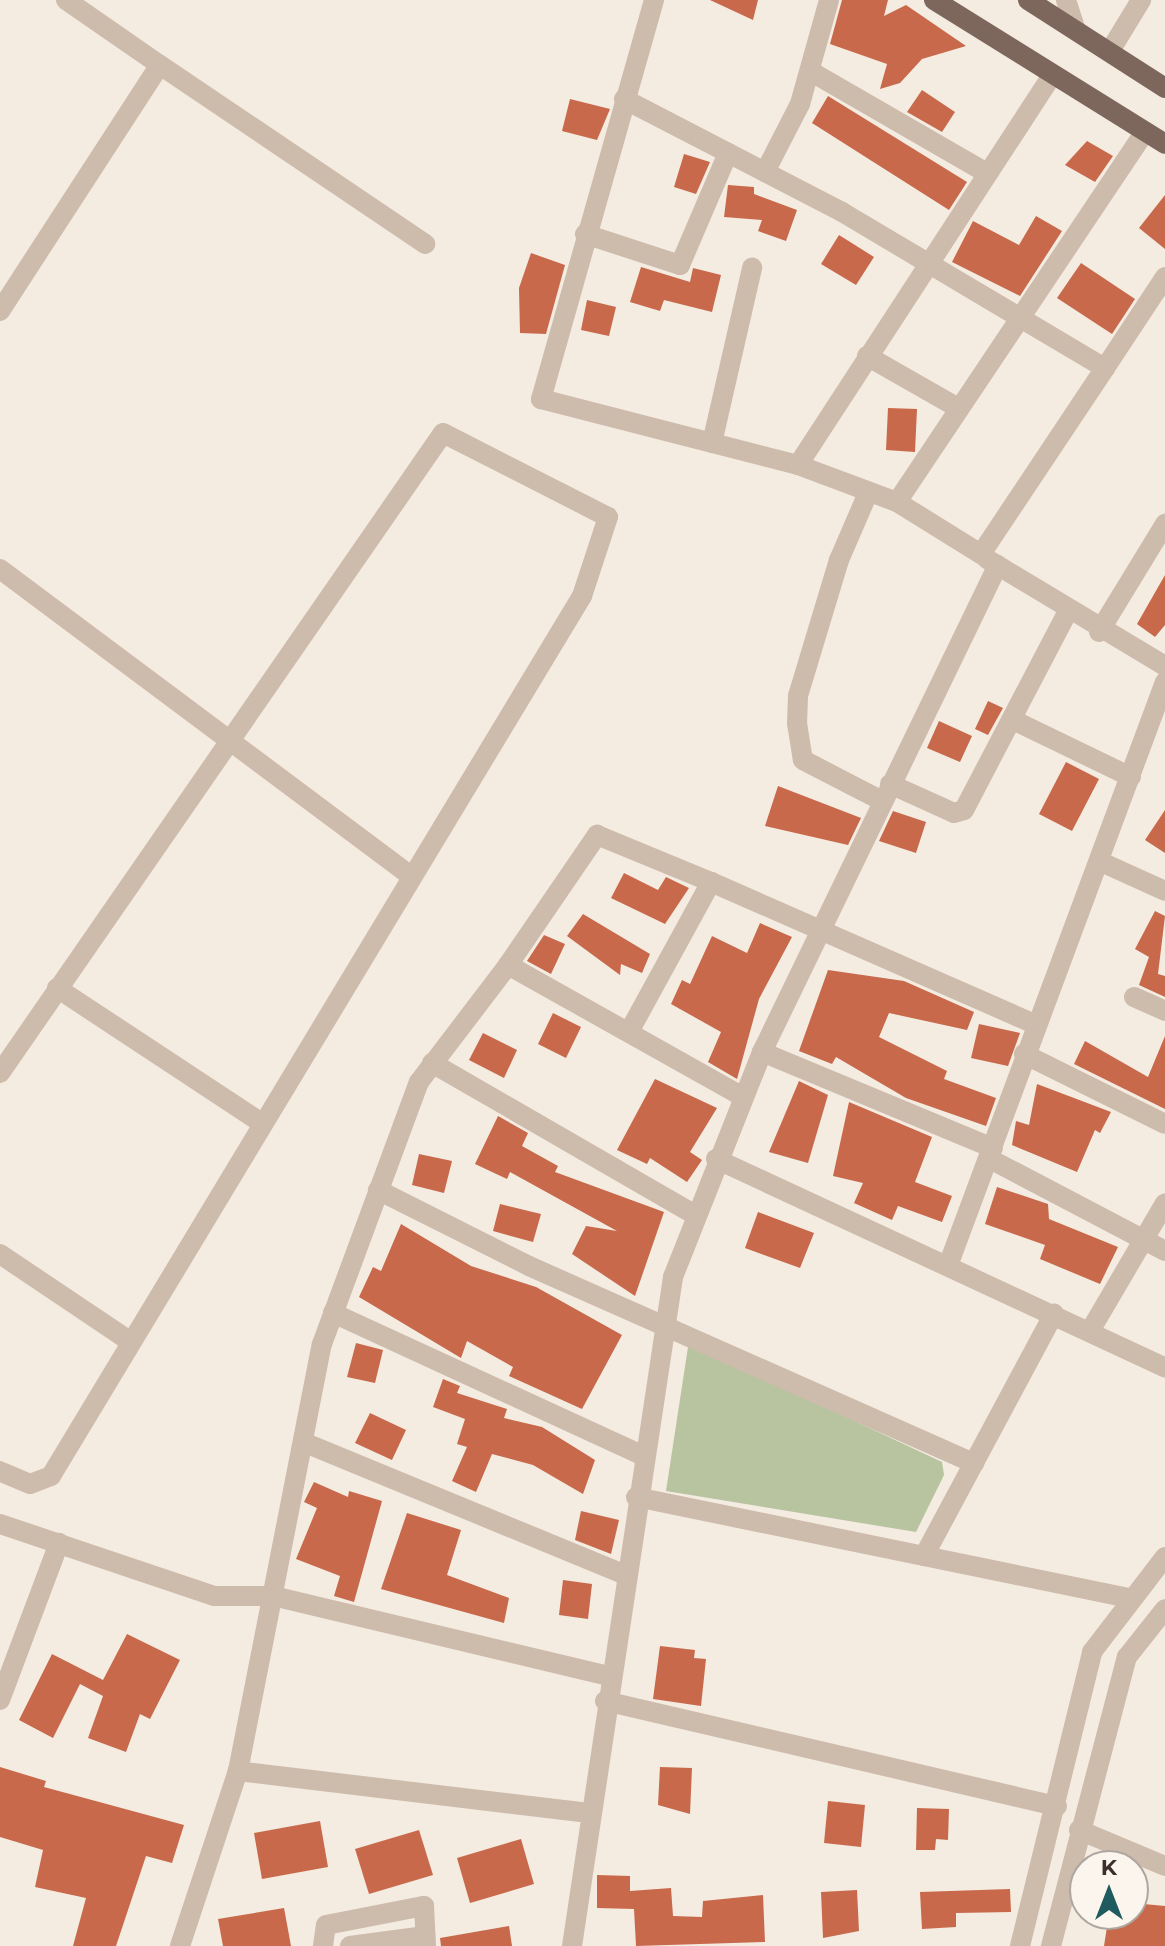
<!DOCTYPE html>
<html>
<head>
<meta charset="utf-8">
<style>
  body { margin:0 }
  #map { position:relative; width:1165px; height:1946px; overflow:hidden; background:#f4ebe1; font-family:Montserrat,sans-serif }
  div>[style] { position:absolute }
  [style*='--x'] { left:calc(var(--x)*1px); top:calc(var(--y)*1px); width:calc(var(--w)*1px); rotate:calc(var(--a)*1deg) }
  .green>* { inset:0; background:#b8c4a0 }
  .building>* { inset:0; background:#c8694b }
  .minor>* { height:20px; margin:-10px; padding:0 10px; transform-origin:10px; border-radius:10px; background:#cdbbac }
  .major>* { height:20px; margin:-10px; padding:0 10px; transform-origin:10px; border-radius:10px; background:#7d675c }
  span { translate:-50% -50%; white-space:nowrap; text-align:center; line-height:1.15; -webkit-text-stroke:6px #fbf5ee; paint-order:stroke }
  .north { position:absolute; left:1069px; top:1850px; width:80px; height:80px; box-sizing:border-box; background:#fbf5ee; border:2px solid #aea6a0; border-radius:50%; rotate:0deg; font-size:22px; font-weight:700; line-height:32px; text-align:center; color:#3b302b }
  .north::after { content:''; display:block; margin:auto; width:28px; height:36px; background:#1f5a5e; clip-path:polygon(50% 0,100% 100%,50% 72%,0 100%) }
</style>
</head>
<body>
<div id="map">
  <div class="green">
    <i style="clip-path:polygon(695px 1346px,942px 1462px,944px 1475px,916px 1532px,666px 1491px,688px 1347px)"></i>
  </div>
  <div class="building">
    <i style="clip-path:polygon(710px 0,758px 0,753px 20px)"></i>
    <i style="clip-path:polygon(842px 0,888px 0,884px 16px,906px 5px,966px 46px,922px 59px,900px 83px,880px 89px,887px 64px,830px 44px)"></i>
    <i style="clip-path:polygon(922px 90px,955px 112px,942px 132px,907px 112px)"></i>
    <i style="clip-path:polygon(828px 96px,967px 182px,949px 210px,812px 123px)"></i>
    <i style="clip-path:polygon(570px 99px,610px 109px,597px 140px,562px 131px)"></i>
    <i style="clip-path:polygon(1087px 141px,1113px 156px,1095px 182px,1065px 165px)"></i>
    <i style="clip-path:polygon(684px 154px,710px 162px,696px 194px,674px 187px)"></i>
    <i style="clip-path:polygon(728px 185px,754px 187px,754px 194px,797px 210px,786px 241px,758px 231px,762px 220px,724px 217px)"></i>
    <i style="clip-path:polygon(1165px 195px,1165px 249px,1139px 228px)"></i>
    <i style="clip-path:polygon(1036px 216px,1062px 231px,1020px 296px,952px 262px,973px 221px,1019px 245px)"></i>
    <i style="clip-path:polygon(839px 235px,874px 257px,856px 285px,821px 264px)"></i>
    <i style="clip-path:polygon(531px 253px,565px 265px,546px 334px,520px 333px,519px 288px)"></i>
    <i style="clip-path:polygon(1081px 263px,1135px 299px,1112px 334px,1057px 298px)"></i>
    <i style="clip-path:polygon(641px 267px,690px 282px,693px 268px,721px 275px,712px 312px,664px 300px,660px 311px,630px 302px)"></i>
    <i style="clip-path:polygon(587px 300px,616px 307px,609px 336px,581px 330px)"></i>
    <i style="clip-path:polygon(888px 408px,917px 409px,915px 452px,886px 450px)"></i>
    <i style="clip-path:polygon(1165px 575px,1165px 625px,1155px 637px,1137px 624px)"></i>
    <i style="clip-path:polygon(988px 701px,1003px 708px,988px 735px,975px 729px)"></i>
    <i style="clip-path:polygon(939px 721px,972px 736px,960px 762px,927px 748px)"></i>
    <i style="clip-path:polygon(1066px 762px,1099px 779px,1072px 831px,1039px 814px)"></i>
    <i style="clip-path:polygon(778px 786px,861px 818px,848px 845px,765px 826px)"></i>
    <i style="clip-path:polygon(1165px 810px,1165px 853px,1145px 840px)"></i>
    <i style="clip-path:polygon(893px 811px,926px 822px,916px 853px,879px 841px)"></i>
    <i style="clip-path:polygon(624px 873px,658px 890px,666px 877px,689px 888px,665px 924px,611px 898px)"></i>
    <i style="clip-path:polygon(1155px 911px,1165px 916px,1158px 974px,1165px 976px,1165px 997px,1139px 985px,1149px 957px,1135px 949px)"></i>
    <i style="clip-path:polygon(583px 914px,650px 954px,642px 973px,621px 964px,620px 975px,567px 936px)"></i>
    <i style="clip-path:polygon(760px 923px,792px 937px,759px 999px,737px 1079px,708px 1062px,721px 1032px,671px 1004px,682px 980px,690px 984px,712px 936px,747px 953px)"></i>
    <i style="clip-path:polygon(544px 935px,565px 944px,551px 974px,527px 961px)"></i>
    <i style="clip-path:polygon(828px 970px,904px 981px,974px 1012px,967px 1030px,889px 1013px,879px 1037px,947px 1071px,944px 1079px,996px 1098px,986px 1126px,906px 1098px,836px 1057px,832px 1064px,799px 1051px)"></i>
    <i style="clip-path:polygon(553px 1013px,581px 1027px,566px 1058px,538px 1044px)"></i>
    <i style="clip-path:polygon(979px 1024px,1020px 1033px,1008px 1066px,971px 1058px)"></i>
    <i style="clip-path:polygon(483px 1033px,517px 1050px,504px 1078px,469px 1060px)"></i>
    <i style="clip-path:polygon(1165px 1036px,1165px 1109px,1074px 1064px,1085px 1041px,1148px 1077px)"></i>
    <i style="clip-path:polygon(655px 1079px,717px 1108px,690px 1152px,702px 1160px,687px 1182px,650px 1158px,647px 1164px,617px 1150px)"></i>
    <i style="clip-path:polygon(799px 1081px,828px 1095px,808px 1163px,769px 1152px)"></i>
    <i style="clip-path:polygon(1037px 1084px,1111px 1112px,1100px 1133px,1095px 1130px,1077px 1172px,1012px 1145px,1016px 1121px,1029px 1125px)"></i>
    <i style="clip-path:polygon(849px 1102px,932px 1137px,915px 1182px,952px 1196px,942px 1222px,898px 1206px,892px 1220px,854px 1203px,863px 1183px,833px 1176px)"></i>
    <i style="clip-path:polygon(498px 1116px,528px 1133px,522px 1146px,558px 1166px,555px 1172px,664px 1212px,635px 1296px,572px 1254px,586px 1226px,617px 1231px,510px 1172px,507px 1179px,475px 1164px)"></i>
    <i style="clip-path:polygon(419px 1154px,452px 1161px,444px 1193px,412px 1185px)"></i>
    <i style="clip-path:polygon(997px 1187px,1048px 1204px,1049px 1219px,1118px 1247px,1100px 1284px,1040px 1259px,1045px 1245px,985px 1224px)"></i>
    <i style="clip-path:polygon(500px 1204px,541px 1214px,533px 1242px,493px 1231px)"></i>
    <i style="clip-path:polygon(758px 1212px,814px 1233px,800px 1268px,745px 1248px)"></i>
    <i style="clip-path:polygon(401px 1224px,471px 1266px,536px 1287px,622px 1335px,582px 1409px,509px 1376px,513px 1367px,467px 1341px,461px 1358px,359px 1297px,373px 1267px,381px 1271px)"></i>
    <i style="clip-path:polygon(356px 1343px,383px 1350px,375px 1383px,347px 1377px)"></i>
    <i style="clip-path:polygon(443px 1379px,460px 1386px,457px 1393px,507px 1409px,504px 1418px,542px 1427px,595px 1460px,583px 1494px,533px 1465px,492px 1454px,476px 1492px,452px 1481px,467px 1447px,457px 1444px,465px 1419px,433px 1407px)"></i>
    <i style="clip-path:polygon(370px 1413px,406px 1430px,392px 1460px,355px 1443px)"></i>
    <i style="clip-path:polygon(314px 1482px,348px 1497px,349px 1491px,382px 1501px,354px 1602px,334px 1596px,340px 1576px,296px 1559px,317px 1508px,304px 1502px)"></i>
    <i style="clip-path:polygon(581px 1511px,619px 1520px,611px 1554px,575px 1540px)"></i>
    <i style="clip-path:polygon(407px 1513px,461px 1530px,447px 1575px,509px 1598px,504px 1623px,381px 1589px)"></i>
    <i style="clip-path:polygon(563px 1580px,592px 1584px,588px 1619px,559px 1615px)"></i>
    <i style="clip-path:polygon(127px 1634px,180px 1660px,150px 1719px,140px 1714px,126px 1752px,88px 1738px,103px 1696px,80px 1684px,53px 1738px,19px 1720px,52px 1654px,103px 1680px)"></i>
    <i style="clip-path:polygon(660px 1646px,695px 1650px,694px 1658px,706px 1659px,701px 1706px,653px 1699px)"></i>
    <i style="clip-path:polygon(0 1767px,46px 1781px,44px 1787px,184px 1825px,172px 1863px,146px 1856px,116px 1946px,73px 1946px,86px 1898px,35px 1887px,43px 1850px,0 1837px)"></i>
    <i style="clip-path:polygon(660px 1767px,692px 1768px,690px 1814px,658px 1805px)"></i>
    <i style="clip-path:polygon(828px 1801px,865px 1805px,861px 1847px,824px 1843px)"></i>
    <i style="clip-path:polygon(917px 1808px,949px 1809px,948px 1840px,936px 1839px,935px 1850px,916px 1850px)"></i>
    <i style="clip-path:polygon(320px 1821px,328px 1867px,262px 1879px,254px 1833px)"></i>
    <i style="clip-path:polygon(419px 1830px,433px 1875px,369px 1894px,355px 1849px)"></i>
    <i style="clip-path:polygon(521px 1839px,534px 1884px,470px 1903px,457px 1858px)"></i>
    <i style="clip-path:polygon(597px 1875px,630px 1876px,630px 1891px,671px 1888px,673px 1916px,702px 1917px,703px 1901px,763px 1895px,765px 1942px,636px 1946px,634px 1909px,597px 1908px)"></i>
    <i style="clip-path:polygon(1010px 1889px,1011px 1912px,956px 1913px,956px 1927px,922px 1929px,920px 1892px)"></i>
    <i style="clip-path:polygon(857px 1890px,859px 1931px,823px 1938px,821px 1892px)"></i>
    <i style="clip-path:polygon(1133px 1903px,1165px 1906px,1165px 1946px,1104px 1946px,1109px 1914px,1133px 1914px)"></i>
    <i style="clip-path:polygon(284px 1908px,291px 1946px,223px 1946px,218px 1919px)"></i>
    <i style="clip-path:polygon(509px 1926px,512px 1946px,441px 1946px,440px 1938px)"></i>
  </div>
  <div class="minor">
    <i style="--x:66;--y:0;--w:114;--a:34.7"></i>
    <i style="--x:654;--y:0;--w:415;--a:105.8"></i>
    <i style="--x:541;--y:399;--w:265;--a:14.4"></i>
    <i style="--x:798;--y:465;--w:106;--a:20.5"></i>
    <i style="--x:897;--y:502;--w:99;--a:31.8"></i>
    <i style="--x:981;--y:554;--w:224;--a:-56.3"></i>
    <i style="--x:1066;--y:0;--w:32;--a:72"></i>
    <i style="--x:1110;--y:51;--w:60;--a:-58.7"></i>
    <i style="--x:810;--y:71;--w:204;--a:30"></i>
    <i style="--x:624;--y:99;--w:246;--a:27.4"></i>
    <i style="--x:842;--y:212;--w:306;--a:30.7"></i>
    <i style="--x:1105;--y:368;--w:109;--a:-56.6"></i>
    <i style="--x:765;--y:172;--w:76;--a:-62.8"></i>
    <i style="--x:800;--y:104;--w:108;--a:-74.4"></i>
    <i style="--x:585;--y:234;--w:100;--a:18.1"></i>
    <i style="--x:680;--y:265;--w:122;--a:-66.8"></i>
    <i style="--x:0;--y:311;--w:293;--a:-57"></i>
    <i style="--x:160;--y:65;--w:320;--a:34"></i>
    <i style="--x:867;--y:356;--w:105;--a:29.7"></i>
    <i style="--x:712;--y:443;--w:180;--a:-77.1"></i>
    <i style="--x:798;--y:465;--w:463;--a:-56.9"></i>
    <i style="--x:868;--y:493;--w:73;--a:113.4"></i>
    <i style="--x:839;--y:560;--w:142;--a:106.8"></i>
    <i style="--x:798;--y:696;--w:27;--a:92"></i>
    <i style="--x:797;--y:723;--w:37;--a:81"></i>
    <i style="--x:803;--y:760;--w:89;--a:27.4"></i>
    <i style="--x:897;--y:502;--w:440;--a:-56.2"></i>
    <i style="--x:987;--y:559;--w:208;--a:31"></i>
    <i style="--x:0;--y:569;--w:513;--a:36.76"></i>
    <i style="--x:1099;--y:632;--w:127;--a:-58.6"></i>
    <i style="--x:1013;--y:720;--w:131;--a:25.8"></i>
    <i style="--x:890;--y:784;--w:70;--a:24.4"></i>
    <i style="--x:954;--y:813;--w:10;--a:-17"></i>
    <i style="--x:964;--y:810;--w:225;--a:-62.4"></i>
    <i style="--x:1099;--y:861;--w:72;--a:24.4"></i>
    <i style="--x:508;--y:965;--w:158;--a:-55.6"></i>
    <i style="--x:597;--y:835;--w:123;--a:22.4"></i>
    <i style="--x:57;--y:988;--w:245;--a:33.4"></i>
    <i style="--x:1134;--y:997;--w:34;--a:24"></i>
    <i style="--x:630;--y:1030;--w:169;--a:-61.3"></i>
    <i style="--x:711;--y:882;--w:353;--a:23.7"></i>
    <i style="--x:762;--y:1052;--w:250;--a:22.6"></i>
    <i style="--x:1024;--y:1054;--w:157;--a:26.4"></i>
    <i style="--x:432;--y:1063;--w:302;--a:30"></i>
    <i style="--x:0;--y:1073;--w:778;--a:-55.31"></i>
    <i style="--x:443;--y:433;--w:185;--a:27"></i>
    <i style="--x:608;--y:517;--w:83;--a:108.2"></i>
    <i style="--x:582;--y:596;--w:1028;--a:121.11"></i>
    <i style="--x:51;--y:1476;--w:22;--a:159"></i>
    <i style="--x:30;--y:1484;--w:33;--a:-157"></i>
    <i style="--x:716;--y:1159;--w:495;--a:24.9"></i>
    <i style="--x:990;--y:1159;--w:198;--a:27.7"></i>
    <i style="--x:378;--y:1190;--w:169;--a:26.7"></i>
    <i style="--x:529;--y:1266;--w:487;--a:23.9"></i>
    <i style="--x:0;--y:1254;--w:158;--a:33.9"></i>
    <i style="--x:949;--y:1263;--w:620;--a:-69.61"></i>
    <i style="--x:333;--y:1313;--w:340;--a:24.7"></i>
    <i style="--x:1090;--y:1331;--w:148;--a:-59.6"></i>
    <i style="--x:303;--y:1442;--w:349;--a:22.4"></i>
    <i style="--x:636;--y:1497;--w:503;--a:11.58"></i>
    <i style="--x:0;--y:1524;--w:226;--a:18.6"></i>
    <i style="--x:214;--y:1596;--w:59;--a:0"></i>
    <i style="--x:273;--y:1596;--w:344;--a:13.4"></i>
    <i style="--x:924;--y:1556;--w:275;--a:-61.8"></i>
    <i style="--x:0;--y:1700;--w:168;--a:-69.4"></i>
    <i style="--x:605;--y:1701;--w:464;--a:13.1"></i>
    <i style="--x:589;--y:1813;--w:354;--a:-173.2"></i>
    <i style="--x:238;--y:1771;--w:435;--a:-78.9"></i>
    <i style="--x:322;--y:1344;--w:279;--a:-69.7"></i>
    <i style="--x:419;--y:1082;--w:147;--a:-52.7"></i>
    <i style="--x:508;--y:965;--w:270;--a:29.3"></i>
    <i style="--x:1079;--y:1830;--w:93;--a:22.7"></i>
    <i style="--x:180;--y:1946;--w:184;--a:-71.7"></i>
    <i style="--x:323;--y:1946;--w:21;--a:-82"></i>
    <i style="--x:326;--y:1925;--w:100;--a:-11"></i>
    <i style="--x:424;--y:1906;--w:40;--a:87.1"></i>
    <i style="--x:350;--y:1946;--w:76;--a:-7.6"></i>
    <i style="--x:572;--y:1946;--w:677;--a:-81.41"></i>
    <i style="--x:673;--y:1277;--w:242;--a:-68.4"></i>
    <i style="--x:762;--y:1052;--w:541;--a:-64.15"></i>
    <i style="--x:1020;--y:1946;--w:303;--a:-76.2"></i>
    <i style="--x:1092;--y:1652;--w:120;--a:-52.5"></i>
    <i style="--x:1051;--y:1946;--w:299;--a:-75.3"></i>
    <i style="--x:1127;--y:1657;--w:61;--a:-51.6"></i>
  </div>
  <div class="major">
    <i style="--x:934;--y:0;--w:272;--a:31.9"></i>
    <i style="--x:1028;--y:0;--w:163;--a:32.7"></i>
  </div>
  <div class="north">K</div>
</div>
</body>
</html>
